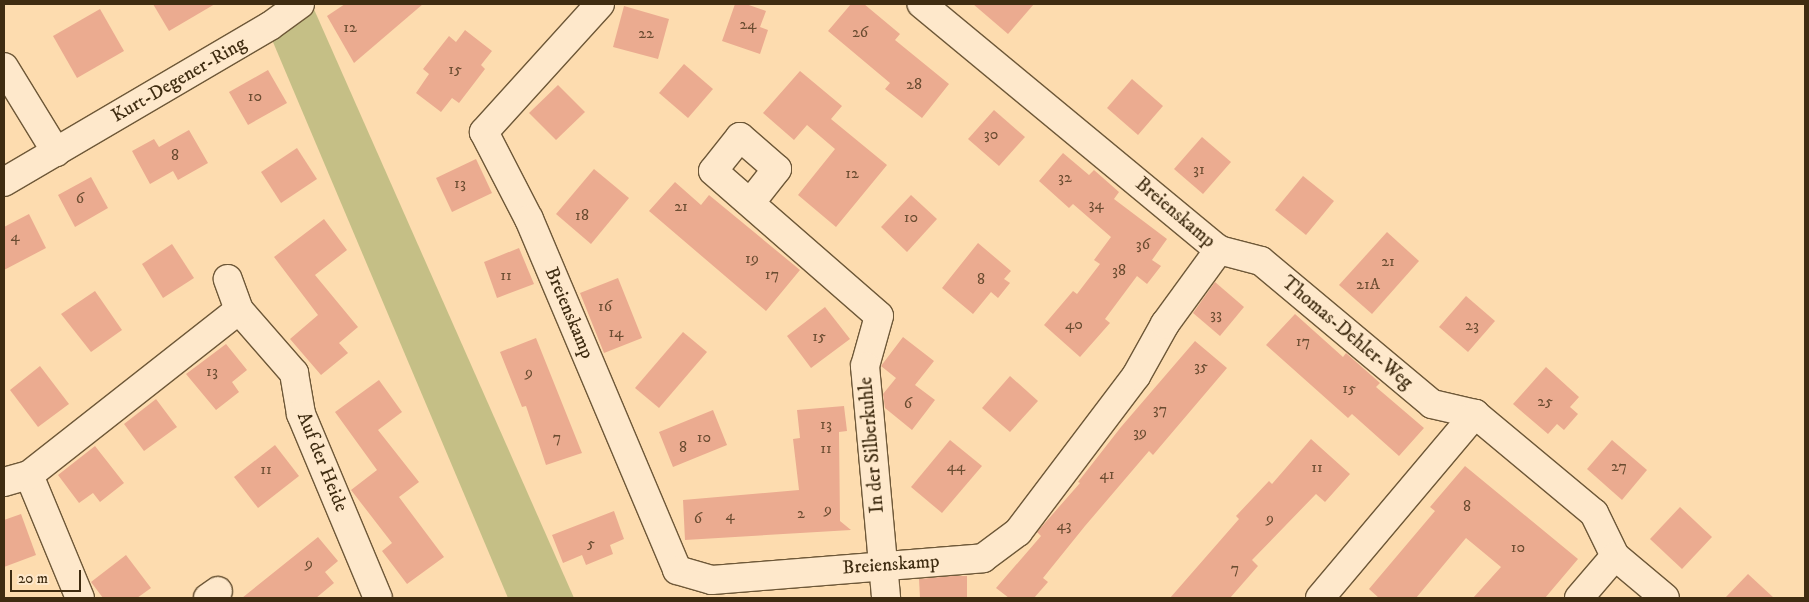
<!DOCTYPE html>
<html>
<head>
<meta charset="utf-8">
<style>
  body { margin:0 }
  #map { position:relative; width:1809px; height:602px; overflow:hidden; background:#fddcaf; font-family:"IM FELL DW Pica",serif }
  div>[style] { position:absolute }
  [style*='--x'] { left:calc(var(--x)*1px); top:calc(var(--y)*1px); width:calc(var(--w)*1px); rotate:calc(var(--a)*1deg) }
  .green>* { inset:0; background:#c5bf86 }
  .building>* { inset:0; background:#ebab90 }
  .roads { filter:drop-shadow(1px 0 #6e5838) drop-shadow(-1px 0 #6e5838) drop-shadow(0 1px #6e5838) drop-shadow(0 -1px #6e5838) }
  .minor>* { height:28px; margin:-14px; padding:0 14px; transform-origin:14px; border-radius:14px; background:#fee8cb }
  span { translate:-50% -50%; white-space:nowrap; text-align:center; line-height:1.15; -webkit-text-stroke:5px #fee8cb; paint-order:stroke }
  .number-label { font-size:16px; color:#6a4c31 }
  .number-label span { -webkit-text-stroke-width:0 }
  .street-label { font-size:19px; color:#3f2c11 }
  .frame { position:absolute; inset:0; border:5px solid #3f2c11; pointer-events:none }
  .scale { position:absolute; left:10px; top:570px; width:71px; height:22px; box-sizing:border-box; border:2px solid #3f2c11; border-top:0; padding-left:6px; font-size:15px; line-height:18px; white-space:nowrap; color:#3f2c11; -webkit-text-stroke:4px #fee8cb; paint-order:stroke }
</style>
</head>
<body>
<div id="map">
  <div class="green">
    <i style="clip-path:polygon(313px 7px,574px 598px,508px 598px,270px 35px)"></i>
  </div>
  <div class="building">
    <i style="clip-path:polygon(153px 4px,215px 4px,169px 31px)"></i>
    <i style="clip-path:polygon(345px 4px,423px 4px,354px 63px,327px 16px)"></i>
    <i style="clip-path:polygon(735px 4px,746px 4px,766px 11px,760px 27px,768px 30px,760px 54px,722px 41px)"></i>
    <i style="clip-path:polygon(851px 4px,864px 4px,900px 34px,895px 40px,949px 84px,922px 118px,885px 89px,890px 83px,828px 31px)"></i>
    <i style="clip-path:polygon(973px 4px,1034px 4px,1008px 34px)"></i>
    <i style="clip-path:polygon(624px 6px,669px 19px,658px 59px,613px 47px)"></i>
    <i style="clip-path:polygon(100px 9px,124px 51px,77px 78px,53px 36px)"></i>
    <i style="clip-path:polygon(465px 30px,492px 51px,481px 65px,485px 69px,459px 103px,452px 98px,441px 112px,416px 93px,429px 74px,423px 69px,449px 36px,456px 42px)"></i>
    <i style="clip-path:polygon(684px 64px,713px 89px,688px 118px,659px 93px)"></i>
    <i style="clip-path:polygon(268px 70px,287px 103px,248px 125px,229px 92px)"></i>
    <i style="clip-path:polygon(800px 71px,842px 106px,831px 119px,887px 165px,836px 227px,798px 195px,835px 149px,807px 125px,794px 140px,763px 113px)"></i>
    <i style="clip-path:polygon(1132px 79px,1163px 106px,1138px 135px,1107px 108px)"></i>
    <i style="clip-path:polygon(558px 85px,585px 112px,556px 140px,529px 113px)"></i>
    <i style="clip-path:polygon(994px 110px,1025px 137px,999px 166px,968px 139px)"></i>
    <i style="clip-path:polygon(189px 130px,208px 163px,178px 180px,173px 171px,150px 184px,132px 151px,154px 139px,159px 147px)"></i>
    <i style="clip-path:polygon(1202px 137px,1231px 162px,1203px 194px,1174px 169px)"></i>
    <i style="clip-path:polygon(297px 148px,317px 179px,281px 203px,261px 172px)"></i>
    <i style="clip-path:polygon(1063px 153px,1089px 175px,1094px 170px,1119px 192px,1114px 199px,1167px 239px,1152px 260px,1161px 266px,1147px 284px,1137px 276px,1105px 319px,1110px 323px,1080px 357px,1044px 325px,1073px 291px,1077px 294px,1100px 264px,1094px 260px,1111px 237px,1073px 204px,1069px 208px,1039px 181px)"></i>
    <i style="clip-path:polygon(476px 159px,492px 193px,452px 212px,436px 178px)"></i>
    <i style="clip-path:polygon(594px 169px,629px 198px,591px 244px,556px 214px)"></i>
    <i style="clip-path:polygon(1303px 176px,1334px 201px,1306px 235px,1275px 210px)"></i>
    <i style="clip-path:polygon(91px 177px,108px 208px,75px 227px,58px 195px)"></i>
    <i style="clip-path:polygon(675px 182px,701px 205px,709px 195px,800px 270px,766px 311px,649px 211px)"></i>
    <i style="clip-path:polygon(911px 195px,937px 219px,907px 252px,881px 227px)"></i>
    <i style="clip-path:polygon(29px 214px,46px 248px,4px 270px,4px 227px)"></i>
    <i style="clip-path:polygon(324px 219px,347px 250px,315px 275px,358px 327px,339px 343px,348px 353px,321px 375px,290px 339px,318px 315px,274px 257px)"></i>
    <i style="clip-path:polygon(1387px 232px,1419px 261px,1372px 314px,1339px 285px)"></i>
    <i style="clip-path:polygon(978px 243px,1011px 271px,1004px 279px,1010px 283px,998px 298px,991px 292px,973px 314px,942px 288px)"></i>
    <i style="clip-path:polygon(172px 244px,194px 278px,163px 298px,142px 264px)"></i>
    <i style="clip-path:polygon(519px 248px,534px 284px,497px 298px,484px 262px)"></i>
    <i style="clip-path:polygon(618px 278px,642px 338px,604px 353px,580px 293px)"></i>
    <i style="clip-path:polygon(1215px 282px,1244px 307px,1220px 336px,1193px 313px)"></i>
    <i style="clip-path:polygon(95px 291px,122px 330px,91px 352px,61px 314px)"></i>
    <i style="clip-path:polygon(1466px 296px,1495px 321px,1468px 352px,1439px 327px)"></i>
    <i style="clip-path:polygon(825px 307px,850px 339px,811px 368px,787px 336px)"></i>
    <i style="clip-path:polygon(1295px 314px,1343px 357px,1346px 353px,1380px 383px,1376px 387px,1424px 428px,1399px 456px,1352px 414px,1348px 418px,1266px 345px)"></i>
    <i style="clip-path:polygon(683px 332px,707px 352px,659px 408px,635px 388px)"></i>
    <i style="clip-path:polygon(903px 337px,934px 361px,915px 385px,935px 400px,912px 430px,885px 408px,883px 394px,896px 378px,881px 366px)"></i>
    <i style="clip-path:polygon(536px 338px,582px 453px,546px 465px,526px 406px,522px 407px,500px 352px)"></i>
    <i style="clip-path:polygon(1195px 341px,1227px 368px,1153px 455px,1149px 451px,1085px 526px,1043px 578px,1048px 582px,1034px 598px,1009px 598px,996px 588px,1041px 536px,1037px 532px,1080px 483px,1078px 482px,1121px 427px)"></i>
    <i style="clip-path:polygon(226px 344px,247px 370px,232px 382px,239px 392px,216px 410px,186px 374px)"></i>
    <i style="clip-path:polygon(40px 366px,69px 404px,38px 427px,10px 390px)"></i>
    <i style="clip-path:polygon(1546px 367px,1579px 397px,1570px 407px,1578px 414px,1564px 430px,1557px 424px,1548px 434px,1513px 404px)"></i>
    <i style="clip-path:polygon(1010px 376px,1038px 401px,1010px 432px,982px 408px)"></i>
    <i style="clip-path:polygon(379px 380px,402px 412px,378px 430px,419px 482px,399px 497px,444px 557px,407px 584px,382px 551px,392px 543px,351px 490px,377px 470px,335px 412px)"></i>
    <i style="clip-path:polygon(156px 399px,177px 427px,144px 451px,124px 424px)"></i>
    <i style="clip-path:polygon(844px 406px,847px 431px,839px 432px,840px 521px,851px 530px,685px 540px,683px 500px,799px 490px,793px 439px,800px 438px,797px 410px)"></i>
    <i style="clip-path:polygon(713px 410px,727px 445px,673px 467px,659px 432px)"></i>
    <i style="clip-path:polygon(1311px 439px,1350px 474px,1325px 502px,1316px 494px,1252px 560px,1258px 566px,1230px 598px,1170px 598px,1239px 519px,1236px 516px,1269px 481px,1272px 484px)"></i>
    <i style="clip-path:polygon(950px 440px,982px 466px,942px 513px,911px 487px)"></i>
    <i style="clip-path:polygon(1612px 440px,1647px 470px,1622px 500px,1587px 469px)"></i>
    <i style="clip-path:polygon(275px 445px,299px 476px,258px 508px,234px 477px)"></i>
    <i style="clip-path:polygon(95px 446px,124px 483px,100px 502px,93px 493px,79px 503px,58px 475px)"></i>
    <i style="clip-path:polygon(1465px 466px,1578px 559px,1545px 598px,1473px 598px,1501px 567px,1466px 538px,1416px 598px,1379px 598px,1369px 589px,1435px 511px,1430px 507px)"></i>
    <i style="clip-path:polygon(1680px 507px,1712px 537px,1682px 569px,1650px 539px)"></i>
    <i style="clip-path:polygon(614px 511px,624px 539px,610px 545px,613px 554px,586px 565px,582px 555px,563px 563px,552px 535px)"></i>
    <i style="clip-path:polygon(21px 514px,36px 555px,4px 567px,4px 520px)"></i>
    <i style="clip-path:polygon(318px 537px,338px 561px,325px 572px,334px 583px,316px 598px,242px 598px)"></i>
    <i style="clip-path:polygon(126px 555px,151px 588px,137px 598px,103px 598px,91px 582px)"></i>
    <i style="clip-path:polygon(1748px 574px,1774px 598px,1725px 598px)"></i>
    <i style="clip-path:polygon(951px 576px,967px 576px,967px 598px,920px 598px,919px 579px)"></i>
  </div>
  <div class="roads">
    <div class="minor">
      <i style="--x:600;--y:4;--w:173;--a:132.2"></i>
      <i style="--x:484;--y:132;--w:98;--a:62.7"></i>
      <i style="--x:529;--y:219;--w:381;--a:67.1"></i>
      <i style="--x:677;--y:570;--w:36;--a:16"></i>
      <i style="--x:712;--y:580;--w:272;--a:-4.6"></i>
      <i style="--x:983;--y:558;--w:44;--a:-36.6"></i>
      <i style="--x:1018;--y:532;--w:196;--a:-52.9"></i>
      <i style="--x:1136;--y:376;--w:60;--a:-60.9"></i>
      <i style="--x:1165;--y:324;--w:92;--a:-53.9"></i>
      <i style="--x:1219;--y:250;--w:386;--a:-140.4"></i>
      <i style="--x:4;--y:67;--w:100;--a:58.5"></i>
      <i style="--x:4;--y:182;--w:308;--a:-30.4"></i>
      <i style="--x:270;--y:26;--w:37;--a:-36"></i>
      <i style="--x:751;--y:202;--w:42;--a:-51.8"></i>
      <i style="--x:777;--y:169;--w:49;--a:-139.1"></i>
      <i style="--x:740;--y:137;--w:43;--a:128.5"></i>
      <i style="--x:713;--y:171;--w:220;--a:41.1"></i>
      <i style="--x:879;--y:316;--w:52;--a:105.6"></i>
      <i style="--x:865;--y:366;--w:233;--a:84.8"></i>
      <i style="--x:1219;--y:250;--w:43;--a:14.7"></i>
      <i style="--x:1261;--y:261;--w:223;--a:39.9"></i>
      <i style="--x:1432;--y:404;--w:44;--a:13.1"></i>
      <i style="--x:1475;--y:414;--w:155;--a:39.8"></i>
      <i style="--x:1594;--y:513;--w:48;--a:64"></i>
      <i style="--x:1615;--y:556;--w:65;--a:40"></i>
      <i style="--x:239;--y:310;--w:84;--a:48.9"></i>
      <i style="--x:294;--y:373;--w:42;--a:80.3"></i>
      <i style="--x:301;--y:414;--w:199;--a:67.3"></i>
      <i style="--x:29;--y:475;--w:133;--a:67.5"></i>
      <i style="--x:4;--y:482;--w:26;--a:-16"></i>
      <i style="--x:29;--y:475;--w:267;--a:-38.2"></i>
      <i style="--x:239;--y:310;--w:33;--a:-110"></i>
      <i style="--x:208;--y:598;--w:12;--a:-35"></i>
      <i style="--x:1320;--y:598;--w:241;--a:-49.9"></i>
      <i style="--x:1579;--y:598;--w:55;--a:-49.4"></i>
    </div>
  </div>
  <div class="number-label">
    <span style="left:748px;top:24px">24</span>
    <span style="left:350px;top:27px">12</span>
    <span style="left:860px;top:32px">26</span>
    <span style="left:646px;top:33px">22</span>
    <span style="left:455px;top:69px">15</span>
    <span style="left:914px;top:84px">28</span>
    <span style="left:255px;top:96px">10</span>
    <span style="left:991px;top:134px">30</span>
    <span style="left:175px;top:155px">8</span>
    <span style="left:1199px;top:169px">31</span>
    <span style="left:852px;top:173px">12</span>
    <span style="left:1065px;top:177px">32</span>
    <span style="left:460px;top:183px">13</span>
    <span style="left:80px;top:198px">6</span>
    <span style="left:1096px;top:204px">34</span>
    <span style="left:681px;top:206px">21</span>
    <span style="left:582px;top:215px">18</span>
    <span style="left:911px;top:217px">10</span>
    <span style="left:15px;top:236px">4</span>
    <span style="left:1143px;top:244px">36</span>
    <span style="left:752px;top:258px">19</span>
    <span style="left:1388px;top:261px">21</span>
    <span style="left:1119px;top:270px">38</span>
    <span style="left:772px;top:274px">17</span>
    <span style="left:506px;top:275px">11</span>
    <span style="left:981px;top:279px">8</span>
    <span style="left:1368px;top:284px">21A</span>
    <span style="left:605px;top:306px">16</span>
    <span style="left:1216px;top:314px">33</span>
    <span style="left:1074px;top:324px">40</span>
    <span style="left:1472px;top:325px">23</span>
    <span style="left:616px;top:332px">14</span>
    <span style="left:819px;top:336px">15</span>
    <span style="left:1303px;top:341px">17</span>
    <span style="left:1201px;top:366px">35</span>
    <span style="left:212px;top:371px">13</span>
    <span style="left:529px;top:372px">9</span>
    <span style="left:1349px;top:388px">15</span>
    <span style="left:1545px;top:401px">25</span>
    <span style="left:908px;top:403px">6</span>
    <span style="left:1160px;top:409px">37</span>
    <span style="left:826px;top:424px">13</span>
    <span style="left:1140px;top:432px">39</span>
    <span style="left:557px;top:437px">7</span>
    <span style="left:704px;top:437px">10</span>
    <span style="left:683px;top:447px">8</span>
    <span style="left:826px;top:448px">11</span>
    <span style="left:956px;top:466px">44</span>
    <span style="left:1619px;top:466px">27</span>
    <span style="left:1317px;top:467px">11</span>
    <span style="left:266px;top:469px">11</span>
    <span style="left:1107px;top:474px">41</span>
    <span style="left:1467px;top:506px">8</span>
    <span style="left:828px;top:509px">9</span>
    <span style="left:801px;top:513px">2</span>
    <span style="left:730px;top:515px">4</span>
    <span style="left:698px;top:518px">6</span>
    <span style="left:1270px;top:518px">9</span>
    <span style="left:1064px;top:525px">43</span>
    <span style="left:591px;top:543px">5</span>
    <span style="left:1518px;top:547px">10</span>
    <span style="left:309px;top:563px">9</span>
    <span style="left:1235px;top:568px">7</span>
  </div>
  <div class="street-label">
    <span style="left:179px;top:80px;rotate:-30deg">Kurt-Degener-Ring</span>
    <span style="left:1175px;top:213px;rotate:40deg">Breienskamp</span>
    <span style="left:569px;top:313px;rotate:67deg">Breienskamp</span>
    <span style="left:1347px;top:333px;rotate:40deg">Thomas-Dehler-Weg</span>
    <span style="left:872px;top:445px;rotate:-95deg">In der Silberkuhle</span>
    <span style="left:322px;top:462px;rotate:68deg">Auf der Heide</span>
    <span style="left:891px;top:565px;rotate:-4deg">Breienskamp</span>
  </div>
  <div class="frame"></div>
  <div class="scale">20 m</div>
</div>
</body>
</html>
